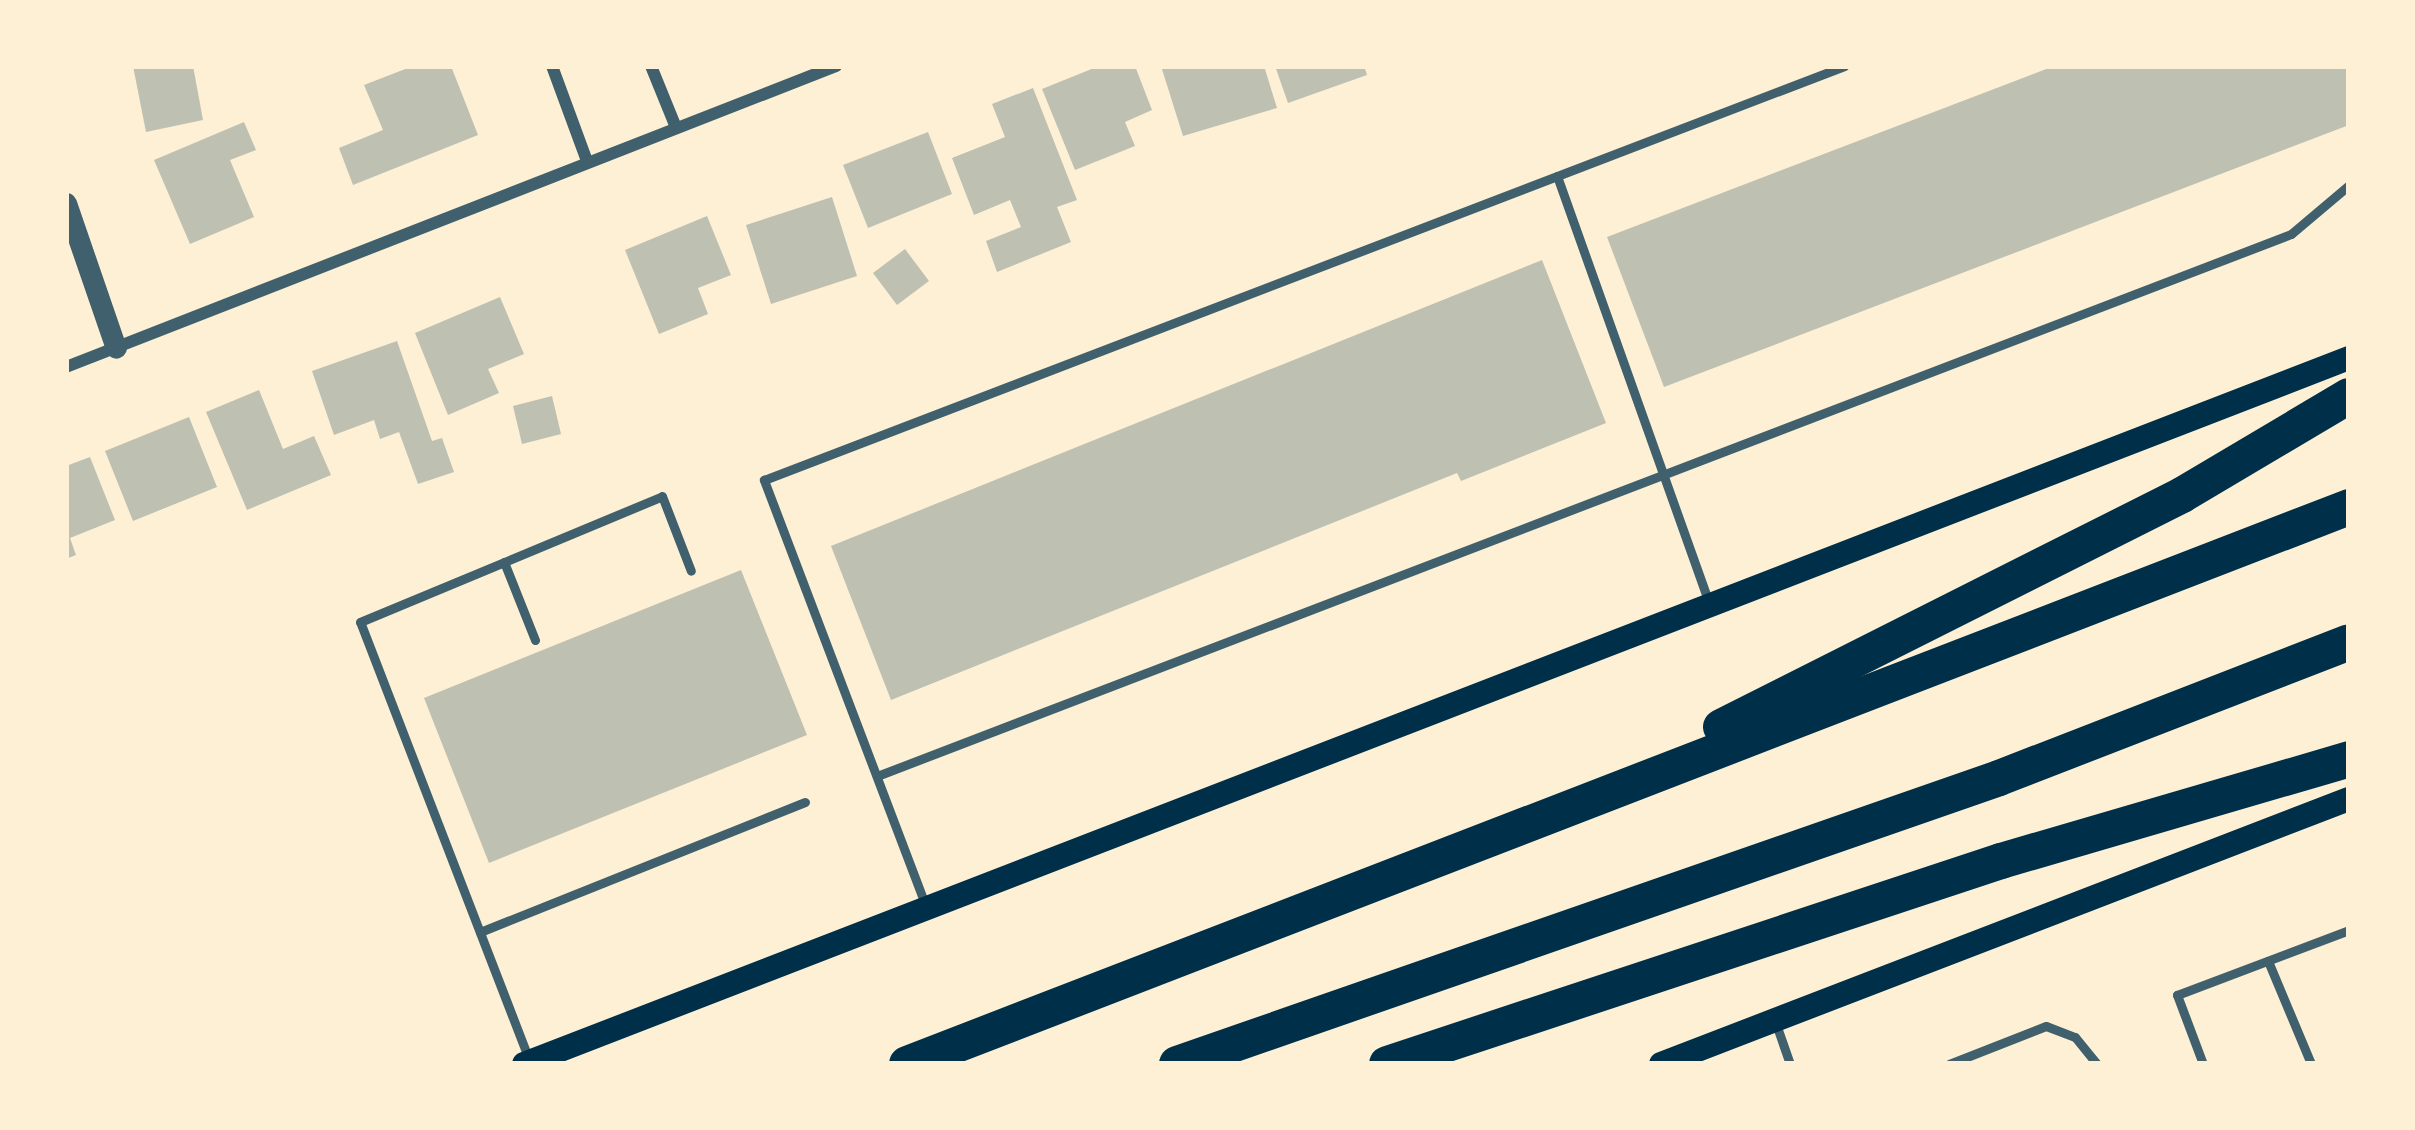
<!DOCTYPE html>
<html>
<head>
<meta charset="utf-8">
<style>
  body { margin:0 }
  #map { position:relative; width:2415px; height:1130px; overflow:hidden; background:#fdf0d5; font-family:Commissioner,sans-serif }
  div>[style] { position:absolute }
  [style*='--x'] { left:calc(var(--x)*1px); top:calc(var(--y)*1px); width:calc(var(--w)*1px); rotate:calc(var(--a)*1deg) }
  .building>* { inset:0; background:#bec0b2 }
  .service>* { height:9px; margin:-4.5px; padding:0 4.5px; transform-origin:4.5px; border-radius:4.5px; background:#3f606c }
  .minor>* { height:12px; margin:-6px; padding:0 6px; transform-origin:6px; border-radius:6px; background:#3f606c }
  .tertiary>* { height:21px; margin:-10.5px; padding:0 10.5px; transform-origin:10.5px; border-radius:10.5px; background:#3f606c }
  .secondary>* { height:24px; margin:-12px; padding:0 12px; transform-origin:12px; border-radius:12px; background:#003049 }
  .motorway>* { height:36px; margin:-18px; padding:0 18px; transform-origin:18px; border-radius:18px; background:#003049 }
  span { translate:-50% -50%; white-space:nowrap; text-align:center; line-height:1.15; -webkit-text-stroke:9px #fdf0d5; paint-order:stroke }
  .frame { position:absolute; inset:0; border:69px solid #fdf0d5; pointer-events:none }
</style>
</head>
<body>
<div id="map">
  <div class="building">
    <i style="clip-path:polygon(133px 66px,193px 66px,203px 120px,146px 132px)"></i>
    <i style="clip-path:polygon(413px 66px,451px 66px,478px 135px,353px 185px,339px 148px,383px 130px,364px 85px)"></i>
    <i style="clip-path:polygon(1099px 66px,1135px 66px,1152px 110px,1125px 122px,1135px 146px,1075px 170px,1042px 89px)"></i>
    <i style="clip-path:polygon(1161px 66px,1264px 66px,1277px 108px,1183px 136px)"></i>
    <i style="clip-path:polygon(1275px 66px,1364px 66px,1367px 75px,1288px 103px)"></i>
    <i style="clip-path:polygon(2054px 66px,2349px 66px,2349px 125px,1664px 387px,1607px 237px)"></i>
    <i style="clip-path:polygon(1033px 88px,1077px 200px,1057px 207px,1071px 242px,997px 272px,986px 241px,1021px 227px,1010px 200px,974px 215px,952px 158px,1005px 137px,992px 104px)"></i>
    <i style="clip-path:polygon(244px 122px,256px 150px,230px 160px,254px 217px,190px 244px,154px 160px)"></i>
    <i style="clip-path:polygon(928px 132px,952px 194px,868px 228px,843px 165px)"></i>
    <i style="clip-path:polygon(832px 197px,857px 276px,771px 304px,746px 225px)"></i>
    <i style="clip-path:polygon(707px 216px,731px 275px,698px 288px,708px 314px,659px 334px,625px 250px)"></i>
    <i style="clip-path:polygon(905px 249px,929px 281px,897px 305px,873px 273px)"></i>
    <i style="clip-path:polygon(1542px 260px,1606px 423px,1461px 481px,1457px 473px,891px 700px,831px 546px)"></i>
    <i style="clip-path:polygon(500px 297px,524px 354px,488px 369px,499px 393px,448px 415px,415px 333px)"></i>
    <i style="clip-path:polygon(397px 341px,432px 441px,442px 438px,454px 472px,418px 484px,399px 432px,380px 439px,374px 420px,334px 435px,312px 371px)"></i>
    <i style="clip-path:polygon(259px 390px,283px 449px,314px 436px,331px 475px,247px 510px,206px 412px)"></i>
    <i style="clip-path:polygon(552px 396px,561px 434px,522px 444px,513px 406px)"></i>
    <i style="clip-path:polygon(189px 417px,217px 487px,133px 521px,105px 451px)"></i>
    <i style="clip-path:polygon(90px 457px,115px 520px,70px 538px,76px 555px,66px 559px,66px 466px)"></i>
    <i style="clip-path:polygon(741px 570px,807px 735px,489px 863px,424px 698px)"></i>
  </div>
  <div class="service">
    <i style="--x:1557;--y:176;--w:451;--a:70.4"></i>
    <i style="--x:504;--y:562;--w:84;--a:68.3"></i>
    <i style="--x:877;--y:776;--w:1514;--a:-20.97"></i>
    <i style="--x:2291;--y:234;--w:76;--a:-40.2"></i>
    <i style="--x:925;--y:904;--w:454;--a:-110.8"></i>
    <i style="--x:764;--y:480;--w:1157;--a:-20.97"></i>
    <i style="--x:480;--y:932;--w:350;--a:-21.8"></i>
    <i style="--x:2268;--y:961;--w:112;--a:67.3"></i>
    <i style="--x:1776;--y:1024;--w:42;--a:70.7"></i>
    <i style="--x:528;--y:1057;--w:466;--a:-111.1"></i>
    <i style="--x:360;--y:622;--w:327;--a:-22.6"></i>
    <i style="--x:662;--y:496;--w:80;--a:68.9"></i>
    <i style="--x:1949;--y:1064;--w:104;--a:-21.4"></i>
    <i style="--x:2046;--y:1026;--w:31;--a:21"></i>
    <i style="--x:2075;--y:1037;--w:35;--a:51"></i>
    <i style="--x:2203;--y:1064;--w:74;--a:-110.6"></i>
    <i style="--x:2177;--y:995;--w:184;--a:-20.7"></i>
  </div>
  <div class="minor">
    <i style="--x:552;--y:66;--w:101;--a:69.8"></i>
    <i style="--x:651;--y:66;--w:64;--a:67.9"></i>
    <i style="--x:66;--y:367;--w:827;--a:-21.35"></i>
  </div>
  <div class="tertiary">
    <i style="--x:66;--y:203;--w:153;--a:71"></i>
  </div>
  <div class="secondary">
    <i style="--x:524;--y:1064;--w:1957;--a:-21.15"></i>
    <i style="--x:1661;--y:1064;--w:737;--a:-21.07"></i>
  </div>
  <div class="motorway">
    <i style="--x:1721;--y:727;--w:516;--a:-26.71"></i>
    <i style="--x:2182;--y:495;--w:194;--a:-30.7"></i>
    <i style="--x:907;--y:1064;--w:1546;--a:-21.12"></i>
    <i style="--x:1177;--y:1064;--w:870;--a:-19.18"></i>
    <i style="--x:1999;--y:778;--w:375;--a:-21.2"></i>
    <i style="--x:1387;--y:1064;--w:647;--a:-18.29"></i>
    <i style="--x:2001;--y:861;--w:363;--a:-16.3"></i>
  </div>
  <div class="frame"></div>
</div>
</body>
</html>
